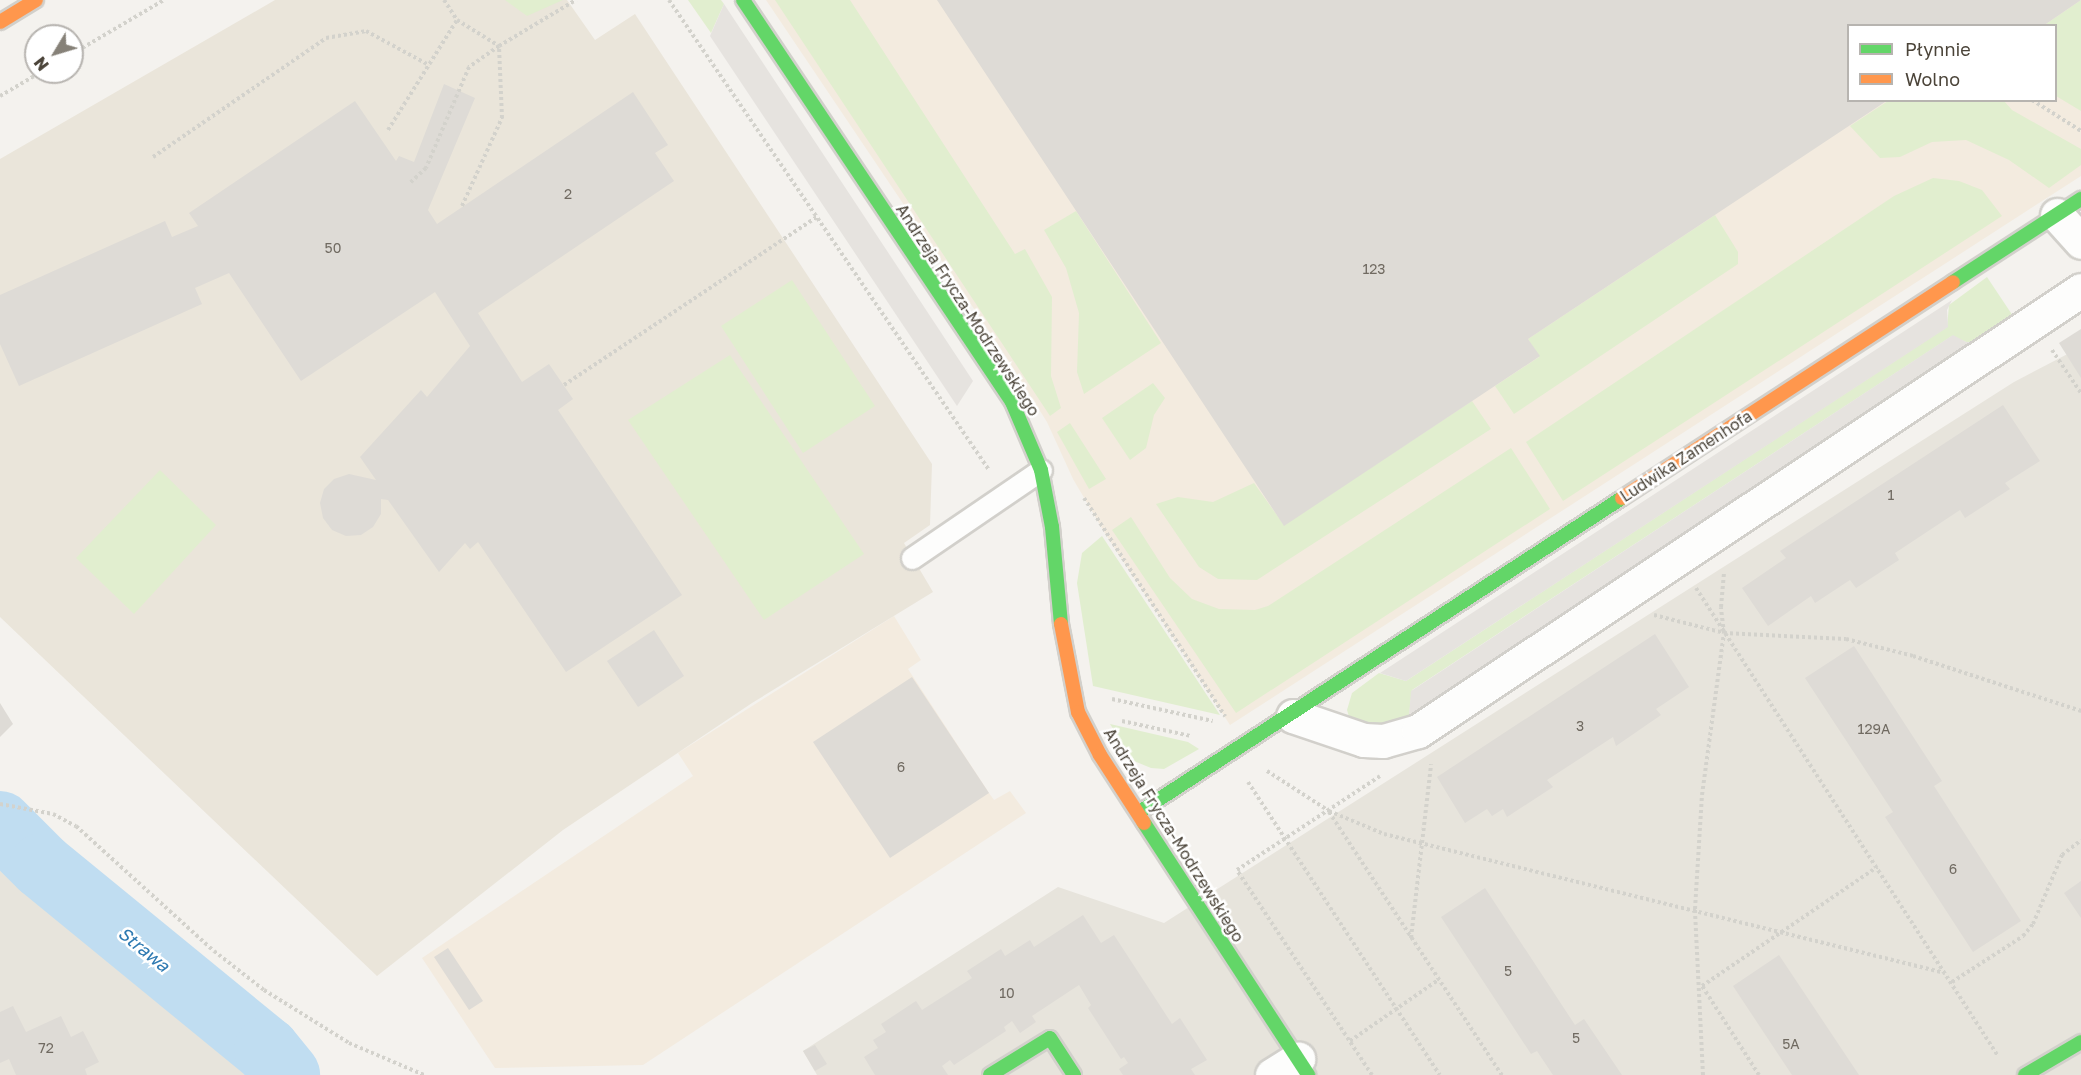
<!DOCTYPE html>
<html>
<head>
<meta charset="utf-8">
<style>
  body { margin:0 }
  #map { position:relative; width:2081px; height:1075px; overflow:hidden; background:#f4f2ee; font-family:"Golos Text",sans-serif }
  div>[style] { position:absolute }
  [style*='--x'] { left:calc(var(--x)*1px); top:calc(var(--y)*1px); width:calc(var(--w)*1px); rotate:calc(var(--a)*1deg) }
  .residential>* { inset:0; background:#e7e4dc }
  .commercial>* { inset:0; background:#f3ebdf }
  .education>* { inset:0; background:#eae5da }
  .green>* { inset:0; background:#e1eecf }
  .parking>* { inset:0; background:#e6e3df }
  .river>* { height:66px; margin:-33px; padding:0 33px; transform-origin:33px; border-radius:33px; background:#c0ddf1 }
  .building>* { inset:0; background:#dedbd6 }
  .path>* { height:4px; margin-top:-2px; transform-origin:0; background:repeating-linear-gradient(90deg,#d3d2cc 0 3px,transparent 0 6px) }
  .roads { filter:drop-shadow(2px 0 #d2d0cb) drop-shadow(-2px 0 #d2d0cb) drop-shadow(0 2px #d2d0cb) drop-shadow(0 -2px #d2d0cb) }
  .lane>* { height:21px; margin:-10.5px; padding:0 10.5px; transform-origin:10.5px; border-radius:10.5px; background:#fdfdfc }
  .street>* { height:33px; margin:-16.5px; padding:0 16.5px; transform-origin:16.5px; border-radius:16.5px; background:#fdfdfc }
  .fast>* { height:14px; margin:-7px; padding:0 7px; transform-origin:7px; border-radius:7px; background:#63d668 }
  .slow>* { height:14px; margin:-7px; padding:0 7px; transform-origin:7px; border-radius:7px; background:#ff974d }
  span { translate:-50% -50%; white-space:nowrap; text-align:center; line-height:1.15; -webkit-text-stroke:5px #fff; paint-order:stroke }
  .number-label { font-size:14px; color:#706a61 }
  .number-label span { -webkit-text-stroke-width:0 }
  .street-label { font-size:16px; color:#4b4439 }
  .water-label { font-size:18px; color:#2e7ab2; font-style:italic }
  .legend { position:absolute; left:1847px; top:24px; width:210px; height:78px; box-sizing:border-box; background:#fff; border:2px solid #b7b4b0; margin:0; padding:8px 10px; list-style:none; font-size:18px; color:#4b4439 }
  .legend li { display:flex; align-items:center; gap:12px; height:30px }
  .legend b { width:30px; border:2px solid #b7b4b0 }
  .north { position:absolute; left:24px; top:24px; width:60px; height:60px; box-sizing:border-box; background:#fff; border:2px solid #b7b4b0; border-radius:50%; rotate:232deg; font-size:16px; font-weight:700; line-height:24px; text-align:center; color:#4b4439 }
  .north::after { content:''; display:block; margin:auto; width:21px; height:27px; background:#868178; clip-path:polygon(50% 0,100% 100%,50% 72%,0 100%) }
</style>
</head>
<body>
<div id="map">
  <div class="residential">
    <i style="clip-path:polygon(2081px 347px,2081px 1075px,817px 1075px,803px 1051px,1058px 887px,1164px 923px,2014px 382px)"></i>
    <i style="clip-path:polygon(0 857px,234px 1061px,245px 1075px,0 1075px)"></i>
  </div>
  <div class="commercial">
    <i style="clip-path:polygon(evenodd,766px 0,2081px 0,2081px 176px,1230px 725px,1106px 535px,1073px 479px,1047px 422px,999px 346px,766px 0,1848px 26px,2056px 26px,2056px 100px,1848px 100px,1848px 26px)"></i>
    <i style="clip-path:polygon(894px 616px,921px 660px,908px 669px,989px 793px,994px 800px,1010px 791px,1026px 813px,643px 1065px,495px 1068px,422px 958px,693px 776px,678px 753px)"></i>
  </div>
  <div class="education">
    <i style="clip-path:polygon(275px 0,567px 0,595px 40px,635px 14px,932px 464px,930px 525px,904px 543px,933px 592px,752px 703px,563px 830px,377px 976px,0 617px,0 159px)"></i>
  </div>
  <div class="green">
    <i style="clip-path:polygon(505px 0,563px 0,527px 16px)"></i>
    <i style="clip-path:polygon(688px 0,721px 0,724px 4px,711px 33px)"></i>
    <i style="clip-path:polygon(775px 0,850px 0,1015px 254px,1025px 249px,1052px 297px,1051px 376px,1061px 408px,1050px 416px)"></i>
    <i style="clip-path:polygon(2081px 0,2081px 111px,2056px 96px,2056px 26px,2043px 26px)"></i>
    <i style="clip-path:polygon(1888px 101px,2004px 101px,2012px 110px,2081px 149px,2081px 165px,2049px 188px,2009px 160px,1966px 140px,1932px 142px,1900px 157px,1880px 158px,1850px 126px)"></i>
    <i style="clip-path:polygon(1933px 178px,1959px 181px,1982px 190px,2002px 216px,1563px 501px,1526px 442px,1894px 196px)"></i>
    <i style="clip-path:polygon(1076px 211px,1161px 343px,1084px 394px,1077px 372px,1079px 313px,1066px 268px,1044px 230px)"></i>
    <i style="clip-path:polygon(1715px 215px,1738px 252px,1738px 264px,1514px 414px,1495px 386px,1539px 357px,1528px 339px)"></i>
    <i style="clip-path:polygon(1987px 277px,2015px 319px,1979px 342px,1966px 342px,1952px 336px,1412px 690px,1409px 715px,1396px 729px,1351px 723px,1347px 710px,1352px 693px,1379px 673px,1406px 681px,1947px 327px,1949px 305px)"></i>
    <i style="clip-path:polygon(792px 280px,875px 406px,803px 453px,721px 326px)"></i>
    <i style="clip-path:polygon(730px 355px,864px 554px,764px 620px,628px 420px)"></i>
    <i style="clip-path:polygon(1153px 383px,1165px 398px,1154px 415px,1146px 448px,1130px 460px,1102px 418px)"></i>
    <i style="clip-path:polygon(1472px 401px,1491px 429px,1257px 580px,1218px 579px,1199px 567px,1156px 504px,1178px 497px,1213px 502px,1254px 483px,1284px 525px)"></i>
    <i style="clip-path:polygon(1070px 423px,1106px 479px,1089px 489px,1057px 432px)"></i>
    <i style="clip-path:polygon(1511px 448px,1550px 509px,1236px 713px,1112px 530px,1131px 517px,1170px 578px,1192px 599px,1219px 609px,1255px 610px,1268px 606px)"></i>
    <i style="clip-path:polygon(160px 470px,216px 525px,134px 614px,76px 558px)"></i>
    <i style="clip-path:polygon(1102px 536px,1220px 715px,1093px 686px,1077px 583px,1082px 553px)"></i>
    <i style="clip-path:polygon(1110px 724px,1188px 742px,1199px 749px,1164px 769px,1151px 768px,1134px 761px)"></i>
  </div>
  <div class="parking">
    <i style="clip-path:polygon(724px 4px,973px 381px,957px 406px,710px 36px)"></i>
    <i style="clip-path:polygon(1952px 300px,1947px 310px,1948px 327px,1406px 681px,1380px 673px)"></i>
    <i style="clip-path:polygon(1953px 335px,1966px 342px,1979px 342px,1418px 717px,1409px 715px,1411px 691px)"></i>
  </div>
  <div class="river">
    <i style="--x:0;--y:824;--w:59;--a:45"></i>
    <i style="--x:42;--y:866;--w:291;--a:39.3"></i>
    <i style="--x:267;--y:1050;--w:32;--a:51"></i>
  </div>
  <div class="building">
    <i style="clip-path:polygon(937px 0,2081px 0,2043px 26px,1848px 26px,1848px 100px,1888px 100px,1528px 339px,1540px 356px,1284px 526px)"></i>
    <i style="clip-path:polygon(444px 84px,475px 98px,428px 210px,437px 224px,633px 92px,668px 145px,655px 153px,674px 181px,478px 313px,522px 382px,549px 364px,573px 399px,558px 410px,682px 595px,566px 672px,478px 542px,470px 549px,465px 543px,439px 572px,388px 500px,381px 499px,381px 514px,373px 527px,361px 535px,346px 536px,332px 530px,323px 518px,320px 503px,324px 489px,334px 479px,349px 474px,376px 480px,360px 457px,421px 390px,427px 397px,470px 346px,435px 292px,301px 381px,229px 273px,195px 288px,202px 304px,19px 386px,0 344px,0 295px,165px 221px,172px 237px,198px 226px,189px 213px,355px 101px,396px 161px,399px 156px,414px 162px)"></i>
    <i style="clip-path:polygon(2081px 329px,2081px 378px,2059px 343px)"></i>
    <i style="clip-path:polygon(2003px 405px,2040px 461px,2005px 483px,2010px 489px,1965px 518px,1960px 510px,1895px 553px,1899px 560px,1856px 588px,1850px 580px,1815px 603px,1811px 596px,1768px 626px,1742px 588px,1786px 558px,1780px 551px)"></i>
    <i style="clip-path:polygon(654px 630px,684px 676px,638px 707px,607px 661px)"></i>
    <i style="clip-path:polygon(1655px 634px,1689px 687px,1656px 709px,1661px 715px,1616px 746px,1613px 737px,1547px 780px,1553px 787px,1507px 817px,1503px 809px,1492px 816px,1487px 809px,1465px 823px,1437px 777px)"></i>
    <i style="clip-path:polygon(1854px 646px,1942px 781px,1934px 786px,2021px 921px,1973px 952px,1885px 817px,1893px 812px,1805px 678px)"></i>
    <i style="clip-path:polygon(912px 677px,989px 793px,890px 858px,813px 742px)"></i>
    <i style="clip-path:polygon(0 703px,13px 724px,0 737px)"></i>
    <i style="clip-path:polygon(2081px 881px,2081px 918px,2064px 893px)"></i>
    <i style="clip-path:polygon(1485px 888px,1575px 1025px,1584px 1019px,1622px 1075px,1553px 1075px,1537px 1051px,1531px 1054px,1441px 917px)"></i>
    <i style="clip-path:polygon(1083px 915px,1101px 943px,1114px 935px,1172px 1024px,1180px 1018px,1207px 1060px,1191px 1069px,1195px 1075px,1123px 1075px,1119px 1069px,1128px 1063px,1124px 1057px,1121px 1059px,1088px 1008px,1091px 1005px,1079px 985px,1032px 1016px,1036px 1022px,1020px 1033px,1012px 1021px,1004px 1027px,1006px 1031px,954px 1065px,950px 1060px,942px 1066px,948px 1075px,875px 1075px,864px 1057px,878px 1048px,873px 1040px,886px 1032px,881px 1024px,916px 1001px,922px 1010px,972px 978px,967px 971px,1001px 949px,1005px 956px,1030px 940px,1034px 947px)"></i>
    <i style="clip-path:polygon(448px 948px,483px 1001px,469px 1010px,434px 957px)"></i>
    <i style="clip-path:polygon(1779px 955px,1859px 1075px,1792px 1075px,1733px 986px)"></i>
    <i style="clip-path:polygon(13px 1006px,26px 1032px,61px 1016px,71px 1037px,83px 1031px,99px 1062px,85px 1069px,87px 1075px,16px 1075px,9px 1059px,0 1063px,0 1012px)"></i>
    <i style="clip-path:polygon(815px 1045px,827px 1064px,815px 1071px,803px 1051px)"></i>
  </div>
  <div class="path">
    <i style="--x:444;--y:0;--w:24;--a:57"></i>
    <i style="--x:669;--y:0;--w:569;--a:55.75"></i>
    <i style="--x:72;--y:54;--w:107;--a:-30.4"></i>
    <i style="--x:0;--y:96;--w:48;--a:-30.3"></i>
    <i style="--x:2032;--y:100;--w:58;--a:32.3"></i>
    <i style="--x:388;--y:130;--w:130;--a:-57.9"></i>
    <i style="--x:457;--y:20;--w:49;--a:31.8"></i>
    <i style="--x:499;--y:46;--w:37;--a:145"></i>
    <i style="--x:469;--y:67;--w:110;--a:113.1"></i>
    <i style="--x:426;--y:168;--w:22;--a:137"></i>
    <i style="--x:153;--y:157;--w:210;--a:-34.5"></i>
    <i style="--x:326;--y:38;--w:41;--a:-9.9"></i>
    <i style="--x:366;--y:31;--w:72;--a:28.4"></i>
    <i style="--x:462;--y:206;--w:97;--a:-65.6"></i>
    <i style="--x:502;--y:118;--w:72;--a:-92.4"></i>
    <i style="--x:499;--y:46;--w:90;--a:-30.9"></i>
    <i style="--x:2052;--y:350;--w:52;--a:56"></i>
    <i style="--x:564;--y:385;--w:304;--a:-33.6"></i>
    <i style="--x:1084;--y:498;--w:260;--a:57.1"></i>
    <i style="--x:1696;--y:588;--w:557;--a:57.17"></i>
    <i style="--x:1654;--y:615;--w:72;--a:14.4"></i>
    <i style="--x:1724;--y:633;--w:122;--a:2.8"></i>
    <i style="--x:1846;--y:639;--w:69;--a:14.2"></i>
    <i style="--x:1913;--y:656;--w:177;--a:18.1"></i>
    <i style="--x:1112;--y:699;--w:103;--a:12.3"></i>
    <i style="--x:1122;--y:721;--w:71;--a:12.3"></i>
    <i style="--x:1267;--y:771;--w:74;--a:32.8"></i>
    <i style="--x:1329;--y:811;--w:60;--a:22.7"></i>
    <i style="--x:1384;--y:834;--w:578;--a:13.92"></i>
    <i style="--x:1248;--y:782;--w:350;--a:56.8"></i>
    <i style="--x:0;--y:804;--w:54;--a:10.7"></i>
    <i style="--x:53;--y:814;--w:26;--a:28"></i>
    <i style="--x:76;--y:826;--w:186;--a:42.2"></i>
    <i style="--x:214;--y:951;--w:63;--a:38"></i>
    <i style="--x:264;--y:990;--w:100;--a:31.9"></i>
    <i style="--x:349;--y:1043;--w:82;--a:23.1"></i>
    <i style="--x:1329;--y:812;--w:315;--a:56.7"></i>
    <i style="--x:1411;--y:938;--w:175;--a:-83.4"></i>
    <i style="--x:1952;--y:982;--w:85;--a:-32.9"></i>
    <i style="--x:2023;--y:936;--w:16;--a:-50"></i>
    <i style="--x:2033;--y:924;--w:75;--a:-67.2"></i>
    <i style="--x:2062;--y:855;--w:24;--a:-38"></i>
    <i style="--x:1350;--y:1041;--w:107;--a:-34.7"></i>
    <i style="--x:1372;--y:1075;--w:245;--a:-123.4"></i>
    <i style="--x:1237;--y:870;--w:171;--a:-33.3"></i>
    <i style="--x:1703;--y:1075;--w:166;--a:-92.8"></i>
    <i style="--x:1695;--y:909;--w:114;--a:-86.5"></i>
    <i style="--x:1702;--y:795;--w:163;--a:-82.3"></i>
    <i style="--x:1724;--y:633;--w:26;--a:-97"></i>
    <i style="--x:1721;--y:607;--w:36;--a:-85"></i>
    <i style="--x:1759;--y:1075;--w:106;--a:-122.6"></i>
    <i style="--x:1702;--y:986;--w:212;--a:-34.2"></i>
  </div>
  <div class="roads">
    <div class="lane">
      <i style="--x:912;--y:558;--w:156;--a:-34.3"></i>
    </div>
    <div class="street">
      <i style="--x:2057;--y:215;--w:36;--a:48"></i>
      <i style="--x:1293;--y:716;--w:75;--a:18.7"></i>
      <i style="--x:1364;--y:740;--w:19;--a:3"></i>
      <i style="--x:1383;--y:741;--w:36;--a:-16"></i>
      <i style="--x:1418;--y:731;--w:796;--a:-33.63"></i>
      <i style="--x:1272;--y:1075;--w:31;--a:-32"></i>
    </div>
    <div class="fast">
      <i style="--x:743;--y:0;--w:484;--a:56.2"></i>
      <i style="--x:1012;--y:402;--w:74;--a:66.9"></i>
      <i style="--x:1041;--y:470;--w:58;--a:79.1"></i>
      <i style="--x:1052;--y:527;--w:97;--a:84.7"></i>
      <i style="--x:1953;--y:282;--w:153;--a:-33"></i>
      <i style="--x:1138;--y:813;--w:577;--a:-33.06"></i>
      <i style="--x:1144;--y:823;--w:301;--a:56.9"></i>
      <i style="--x:990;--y:1075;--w:70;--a:-31.7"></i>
      <i style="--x:1050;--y:1038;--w:44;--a:57"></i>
      <i style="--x:2025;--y:1075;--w:65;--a:-30.5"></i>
    </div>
    <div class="slow">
      <i style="--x:0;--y:22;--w:42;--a:-31.4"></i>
      <i style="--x:1622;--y:498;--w:395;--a:-33.1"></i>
      <i style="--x:1061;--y:624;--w:90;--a:79.1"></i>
      <i style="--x:1078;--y:712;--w:48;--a:62.9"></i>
      <i style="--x:1100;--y:755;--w:81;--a:57.1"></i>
    </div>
  </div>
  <div class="number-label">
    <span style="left:568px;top:194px">2</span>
    <span style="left:333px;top:248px">50</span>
    <span style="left:1374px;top:269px">123</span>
    <span style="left:1891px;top:495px">1</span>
    <span style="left:1580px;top:726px">3</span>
    <span style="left:1874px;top:729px">129A</span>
    <span style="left:901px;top:767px">6</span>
    <span style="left:1953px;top:869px">6</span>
    <span style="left:1508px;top:971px">5</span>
    <span style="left:1007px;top:993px">10</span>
    <span style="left:1576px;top:1038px">5</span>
    <span style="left:1791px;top:1044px">5A</span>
    <span style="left:46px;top:1048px">72</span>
  </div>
  <div class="street-label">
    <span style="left:968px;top:310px;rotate:57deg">Andrzeja Frycza-Modrzewskiego</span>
    <span style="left:1686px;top:456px;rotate:-33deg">Ludwika Zamenhofa</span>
    <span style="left:1174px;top:835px;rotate:58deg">Andrzeja Frycza-Modrzewskiego</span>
  </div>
  <div class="water-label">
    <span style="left:144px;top:949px;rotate:39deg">Strawa</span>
  </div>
  <ul class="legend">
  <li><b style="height:8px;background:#63d668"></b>Płynnie</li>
  <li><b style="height:8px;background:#ff974d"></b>Wolno</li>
  </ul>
  <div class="north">N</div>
</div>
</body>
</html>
